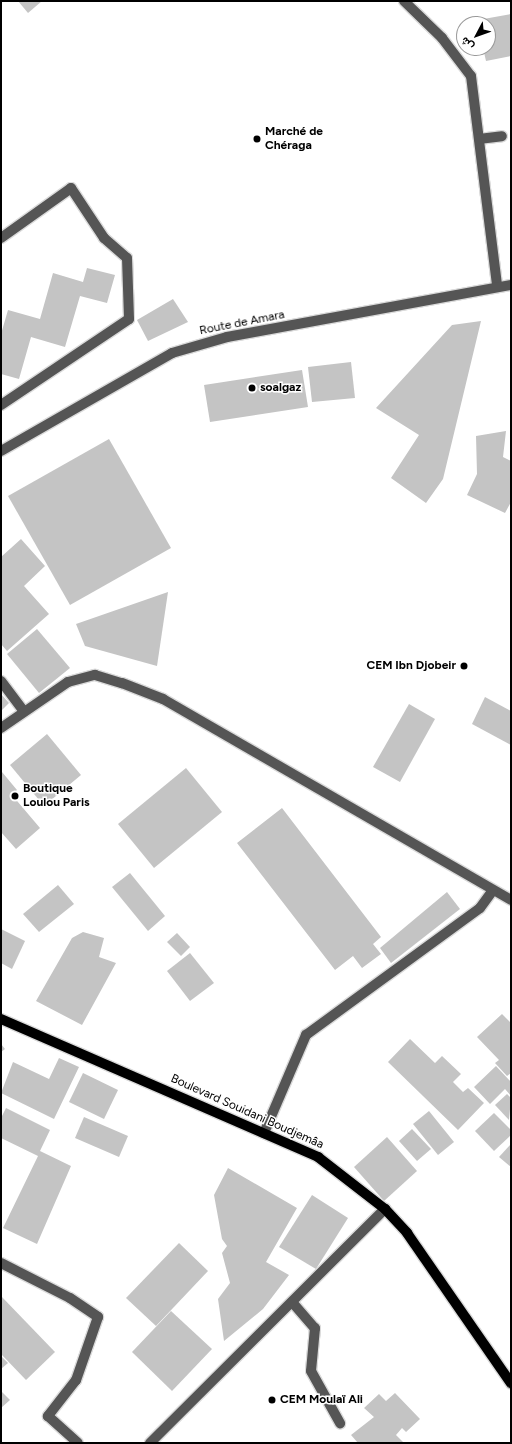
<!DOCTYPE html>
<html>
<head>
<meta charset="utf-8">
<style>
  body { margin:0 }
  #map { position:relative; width:512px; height:1444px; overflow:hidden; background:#fff; font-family:Figtree,Vazirmatn,sans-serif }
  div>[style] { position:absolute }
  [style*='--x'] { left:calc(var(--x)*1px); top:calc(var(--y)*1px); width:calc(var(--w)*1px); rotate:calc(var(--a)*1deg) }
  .building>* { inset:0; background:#c4c4c4 }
  .roads { filter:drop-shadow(1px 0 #dbdbdb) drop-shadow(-1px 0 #dbdbdb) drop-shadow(0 1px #dbdbdb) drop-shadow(0 -1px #dbdbdb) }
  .minor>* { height:10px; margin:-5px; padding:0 5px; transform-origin:5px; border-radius:5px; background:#555 }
  .major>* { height:10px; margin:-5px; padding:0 5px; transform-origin:5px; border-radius:5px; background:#000 }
  .dots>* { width:11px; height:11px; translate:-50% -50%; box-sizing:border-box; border:2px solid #fff; border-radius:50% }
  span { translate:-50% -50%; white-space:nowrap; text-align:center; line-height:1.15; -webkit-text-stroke:3px #fff; paint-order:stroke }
  .poi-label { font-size:12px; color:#000; font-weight:700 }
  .left { translate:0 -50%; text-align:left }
  .right { translate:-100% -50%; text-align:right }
  .street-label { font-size:12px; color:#000 }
  .frame { position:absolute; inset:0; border:2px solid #000; pointer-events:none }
  .north { position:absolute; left:456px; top:16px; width:40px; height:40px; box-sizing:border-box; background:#fff; border:1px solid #999; border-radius:50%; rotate:229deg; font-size:11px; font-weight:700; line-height:16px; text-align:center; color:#000 }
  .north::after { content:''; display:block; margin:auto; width:14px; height:18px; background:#000; clip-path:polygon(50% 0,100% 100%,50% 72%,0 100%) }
</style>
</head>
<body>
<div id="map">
  <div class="building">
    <i style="clip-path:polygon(18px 1px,42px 1px,28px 13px)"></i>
    <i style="clip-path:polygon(511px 14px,511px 56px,486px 61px,483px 48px,488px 48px,488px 24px,479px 24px,478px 20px)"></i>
    <i style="clip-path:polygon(87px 268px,115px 275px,107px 303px,80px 296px,65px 347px,31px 337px,19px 379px,1px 374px,1px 334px,8px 310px,40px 319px,53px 273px,83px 282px)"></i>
    <i style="clip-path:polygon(173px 299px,188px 322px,148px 341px,137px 320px)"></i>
    <i style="clip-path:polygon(481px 321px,443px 479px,426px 503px,391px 478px,419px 435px,376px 408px,452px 325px)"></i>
    <i style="clip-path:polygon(351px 362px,355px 398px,312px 402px,308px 367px)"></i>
    <i style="clip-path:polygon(302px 370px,308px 407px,210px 422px,204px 385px)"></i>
    <i style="clip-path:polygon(506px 431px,503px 457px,511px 461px,511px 502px,505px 513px,467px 495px,477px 474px,476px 436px)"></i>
    <i style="clip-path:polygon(109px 439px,171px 548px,70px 605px,8px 496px)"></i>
    <i style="clip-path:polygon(21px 539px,45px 566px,24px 586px,49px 614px,7px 651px,1px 644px,1px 557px)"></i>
    <i style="clip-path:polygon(168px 592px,157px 666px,85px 646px,76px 624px)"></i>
    <i style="clip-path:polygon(37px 629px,70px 668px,39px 693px,7px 654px)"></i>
    <i style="clip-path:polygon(1px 694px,9px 703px,1px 711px)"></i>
    <i style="clip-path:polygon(485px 697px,511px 711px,511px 745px,472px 724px)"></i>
    <i style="clip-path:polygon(409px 704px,435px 719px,400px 782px,373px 767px)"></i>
    <i style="clip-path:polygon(47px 734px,81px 775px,44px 806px,10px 765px)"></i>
    <i style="clip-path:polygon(186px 768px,222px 812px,154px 868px,118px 824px)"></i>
    <i style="clip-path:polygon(2px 772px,17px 790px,12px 795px,40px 828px,16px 849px,1px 832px)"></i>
    <i style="clip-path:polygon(282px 808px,381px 937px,373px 944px,381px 954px,362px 968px,353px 956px,335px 970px,237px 843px)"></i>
    <i style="clip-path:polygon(130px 873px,165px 916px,148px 931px,112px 887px)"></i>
    <i style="clip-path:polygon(58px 885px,74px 904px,39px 932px,23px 914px)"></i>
    <i style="clip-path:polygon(447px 892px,460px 909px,391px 963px,380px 948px)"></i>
    <i style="clip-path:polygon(1px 929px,25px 941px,12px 969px,1px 963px)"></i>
    <i style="clip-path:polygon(83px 932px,104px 938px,99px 957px,116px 963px,82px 1025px,36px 1001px,72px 938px)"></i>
    <i style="clip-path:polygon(177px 933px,190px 947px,181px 956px,167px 942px)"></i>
    <i style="clip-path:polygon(190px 953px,214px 983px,190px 1001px,167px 971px)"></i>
    <i style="clip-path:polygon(502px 1014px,511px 1023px,511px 1073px,507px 1076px,495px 1063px,499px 1060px,477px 1037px)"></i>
    <i style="clip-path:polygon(410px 1039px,435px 1063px,442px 1056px,461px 1074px,453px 1082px,463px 1092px,468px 1088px,484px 1103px,458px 1130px,388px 1062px)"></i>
    <i style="clip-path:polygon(1px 1044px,5px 1049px,1px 1052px)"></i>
    <i style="clip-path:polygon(59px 1058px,79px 1067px,54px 1119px,1px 1093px,13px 1062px,49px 1079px)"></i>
    <i style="clip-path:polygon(496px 1066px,511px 1082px,511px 1096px,505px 1089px,490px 1104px,474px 1087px)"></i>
    <i style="clip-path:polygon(83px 1073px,118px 1090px,104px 1119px,69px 1102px)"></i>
    <i style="clip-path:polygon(507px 1094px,511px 1098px,509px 1120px,495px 1105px)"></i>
    <i style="clip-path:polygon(6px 1108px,50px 1130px,40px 1151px,71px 1166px,37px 1244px,3px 1228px,38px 1156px,1px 1138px,1px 1118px)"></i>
    <i style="clip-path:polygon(429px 1111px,454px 1142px,438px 1155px,413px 1124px)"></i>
    <i style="clip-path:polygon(494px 1113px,511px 1130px,511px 1135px,494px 1151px,475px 1131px)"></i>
    <i style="clip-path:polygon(84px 1117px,128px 1136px,119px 1157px,75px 1138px)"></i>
    <i style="clip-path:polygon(412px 1129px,431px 1149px,417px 1161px,399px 1141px)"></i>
    <i style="clip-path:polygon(387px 1137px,417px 1171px,384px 1201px,354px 1167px)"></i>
    <i style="clip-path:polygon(511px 1144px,511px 1167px,499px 1157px)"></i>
    <i style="clip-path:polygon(228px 1168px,297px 1208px,266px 1262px,289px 1275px,263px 1309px,224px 1341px,218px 1299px,230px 1283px,222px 1253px,227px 1246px,222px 1239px,214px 1195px)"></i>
    <i style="clip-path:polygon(312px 1195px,348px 1218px,316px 1269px,279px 1247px)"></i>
    <i style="clip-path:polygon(179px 1243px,208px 1271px,156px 1326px,126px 1298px)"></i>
    <i style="clip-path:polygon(1px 1296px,55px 1352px,26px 1380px,1px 1354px)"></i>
    <i style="clip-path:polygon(171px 1311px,212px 1349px,172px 1391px,132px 1352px)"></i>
    <i style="clip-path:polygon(1px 1356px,8px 1363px,1px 1369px)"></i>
    <i style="clip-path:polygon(1px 1391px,10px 1400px,1px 1408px)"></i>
    <i style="clip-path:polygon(395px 1393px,420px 1419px,406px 1432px,402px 1428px,396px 1435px,404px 1443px,358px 1443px,351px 1435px,374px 1417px,364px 1408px,379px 1394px,386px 1401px)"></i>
  </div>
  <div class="roads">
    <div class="minor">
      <i style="--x:404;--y:1;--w:53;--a:44.2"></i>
      <i style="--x:442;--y:38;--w:48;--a:52.7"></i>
      <i style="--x:471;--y:76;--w:212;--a:82.9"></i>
      <i style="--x:479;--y:139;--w:23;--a:-7"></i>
      <i style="--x:1;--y:238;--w:86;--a:-35.5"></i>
      <i style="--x:71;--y:188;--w:60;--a:56.6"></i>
      <i style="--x:104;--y:238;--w:30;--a:41"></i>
      <i style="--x:127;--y:258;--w:61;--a:88.1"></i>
      <i style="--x:129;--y:319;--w:154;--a:146.1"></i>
      <i style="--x:1;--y:451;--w:197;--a:-29.8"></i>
      <i style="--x:172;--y:353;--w:57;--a:-16.2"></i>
      <i style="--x:227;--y:337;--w:289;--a:-10.4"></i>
      <i style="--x:1;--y:681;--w:36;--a:53"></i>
      <i style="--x:1;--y:728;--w:81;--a:-34.5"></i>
      <i style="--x:68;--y:682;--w:28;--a:-15"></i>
      <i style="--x:95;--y:675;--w:28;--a:17"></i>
      <i style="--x:122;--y:683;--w:44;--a:21.3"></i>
      <i style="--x:163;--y:699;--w:402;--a:30"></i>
      <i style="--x:264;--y:1133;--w:107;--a:-66.8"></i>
      <i style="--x:306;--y:1035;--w:215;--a:-36.1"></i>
      <i style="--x:480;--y:908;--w:22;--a:-54"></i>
      <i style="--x:1;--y:1263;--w:77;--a:26.9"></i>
      <i style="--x:70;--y:1298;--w:34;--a:34"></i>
      <i style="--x:98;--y:1317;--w:67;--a:109.2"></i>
      <i style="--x:76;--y:1380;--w:46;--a:127.9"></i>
      <i style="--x:48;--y:1416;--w:40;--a:42"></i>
      <i style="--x:292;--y:1302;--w:35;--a:49"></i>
      <i style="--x:315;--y:1328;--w:43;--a:95.3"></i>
      <i style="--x:311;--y:1371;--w:60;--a:60.9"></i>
      <i style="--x:150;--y:1443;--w:332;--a:-44.9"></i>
    </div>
    <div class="major">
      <i style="--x:1;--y:1019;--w:346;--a:23.5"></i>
      <i style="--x:318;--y:1157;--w:85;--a:37.8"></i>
      <i style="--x:385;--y:1209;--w:33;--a:47"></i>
      <i style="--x:407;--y:1233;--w:183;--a:55.3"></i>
    </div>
  </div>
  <div class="dots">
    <i style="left:257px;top:139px;background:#000"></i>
    <i style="left:252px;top:388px;background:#000"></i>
    <i style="left:464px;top:666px;background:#000"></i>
    <i style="left:15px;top:796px;background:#000"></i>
    <i style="left:272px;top:1400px;background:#000"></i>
  </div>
  <div class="poi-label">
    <span class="left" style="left:265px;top:139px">Marché de<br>Chéraga</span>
    <span class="left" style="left:260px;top:388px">soalgaz</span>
    <span class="right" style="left:456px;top:666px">CEM Ibn Djobeir</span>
    <span class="left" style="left:23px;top:796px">Boutique<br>Loulou Paris</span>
    <span class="left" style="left:280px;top:1400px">CEM Moulaï Ali</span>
  </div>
  <div class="street-label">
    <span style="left:242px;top:323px;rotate:-11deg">Route de Amara</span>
    <span style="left:247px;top:1112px;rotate:24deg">Boulevard Souidani Boudjemâa</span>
  </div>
  <div class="frame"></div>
  <div class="north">ش</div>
</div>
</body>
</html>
